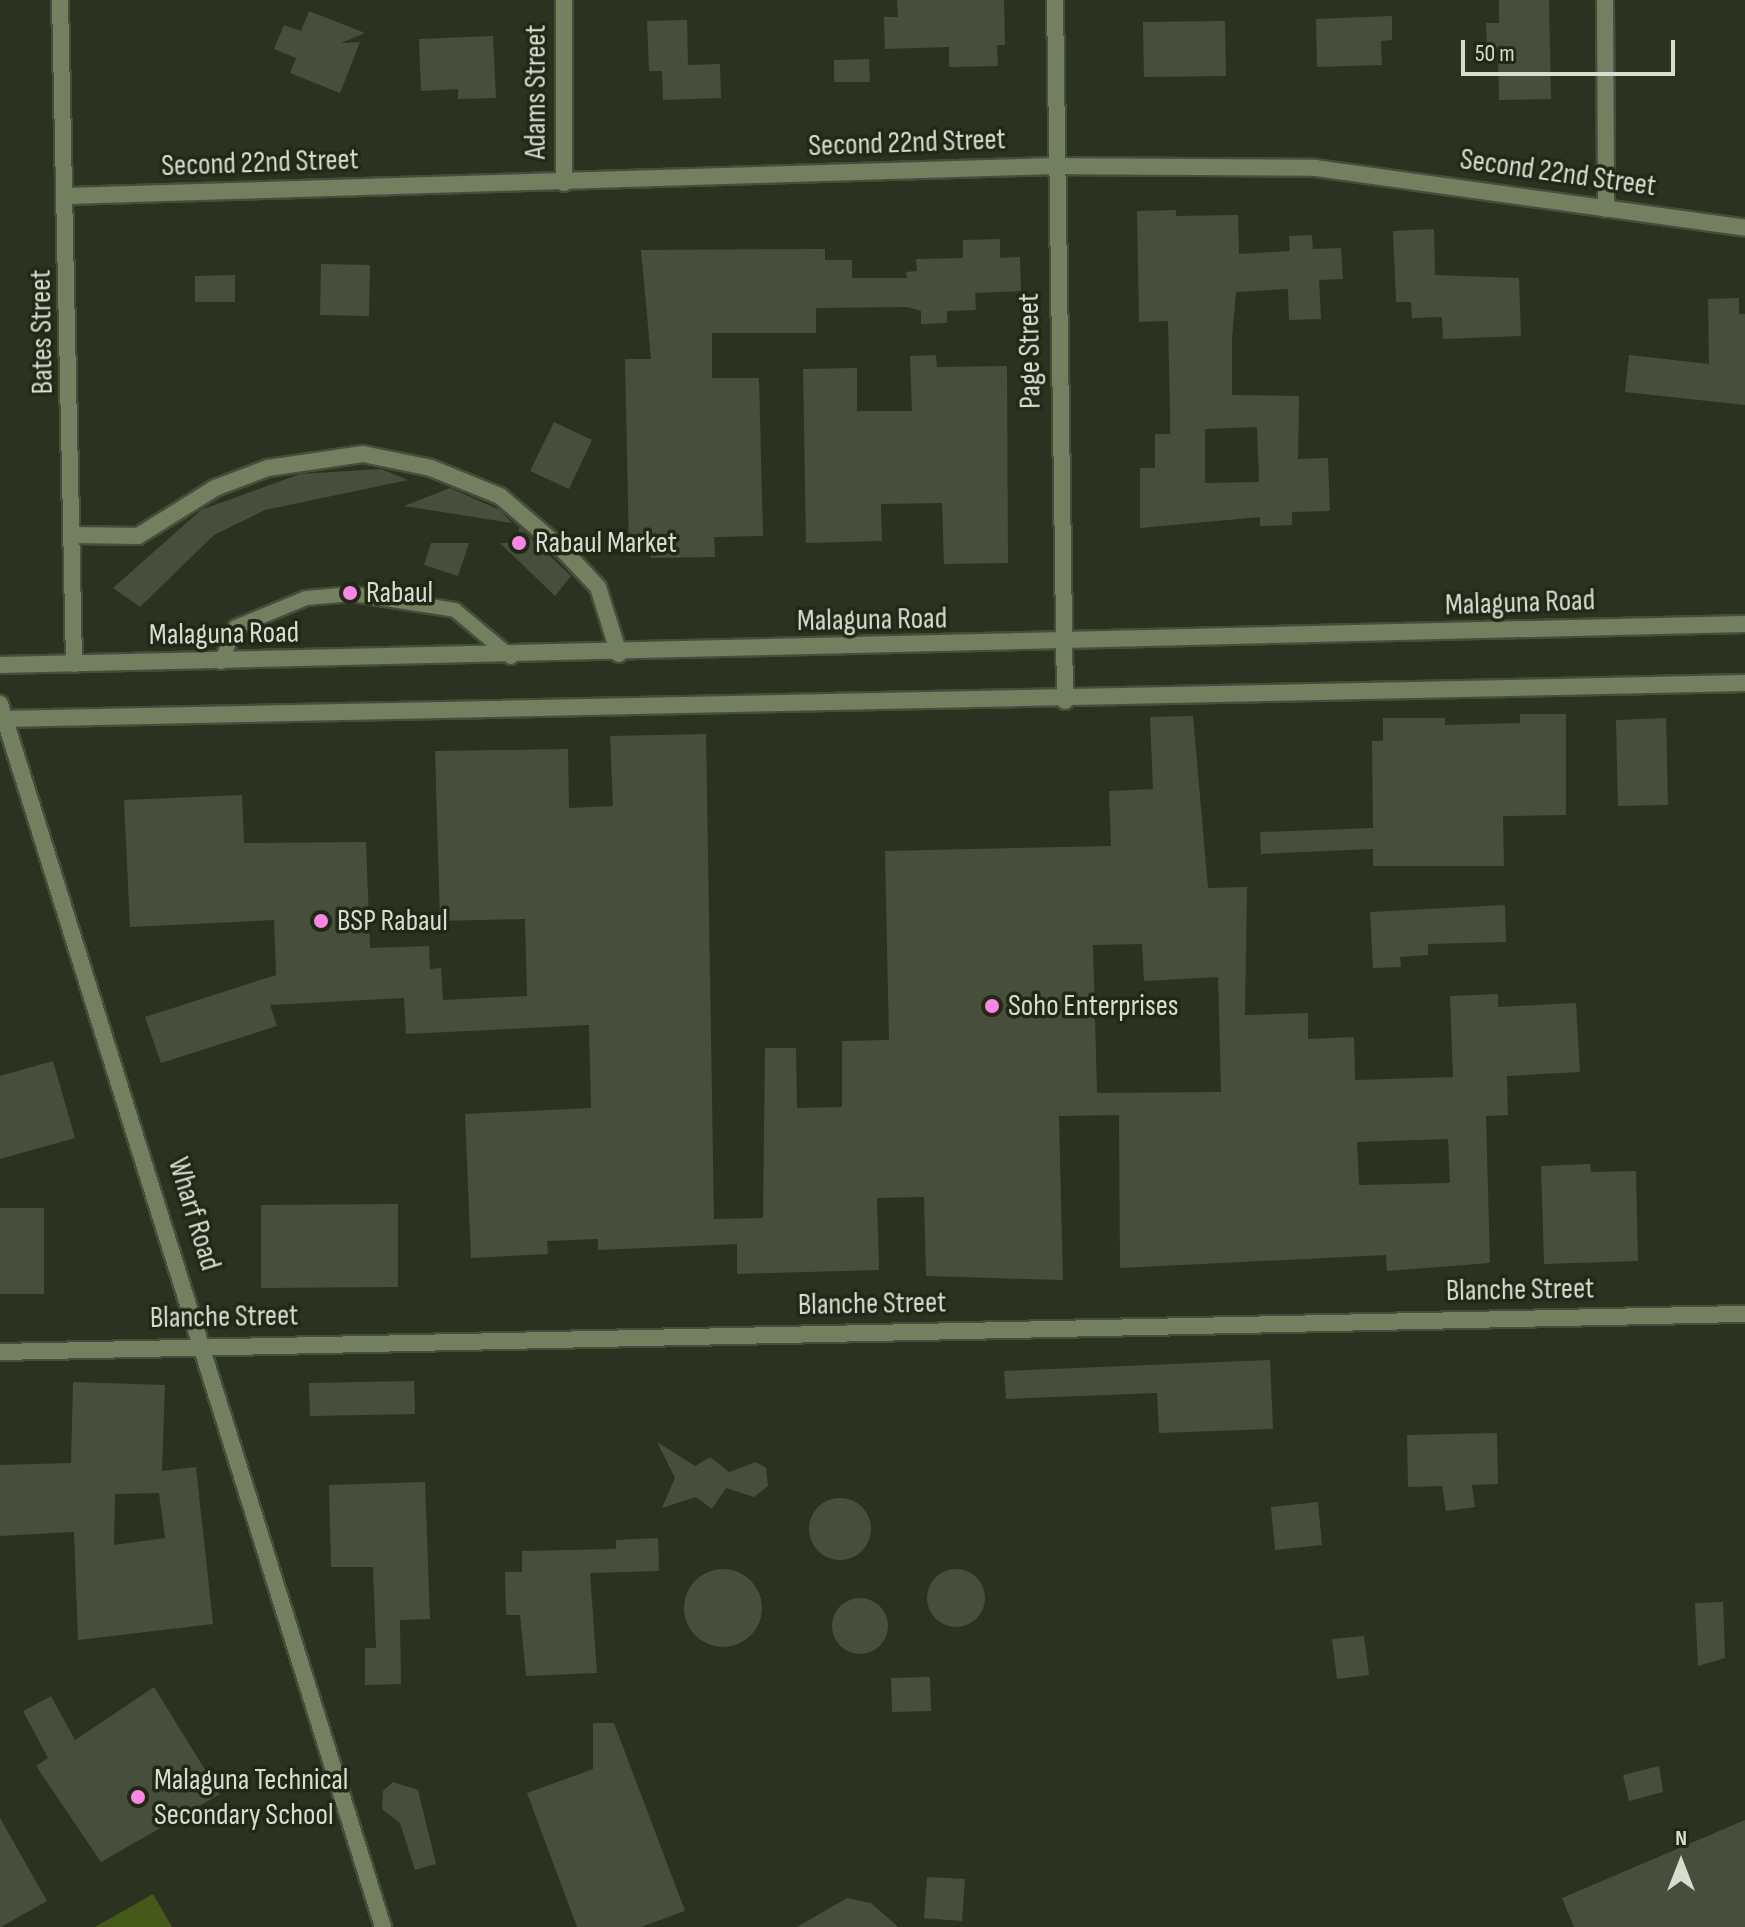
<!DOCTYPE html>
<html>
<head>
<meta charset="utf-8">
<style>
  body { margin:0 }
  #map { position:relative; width:1745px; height:1927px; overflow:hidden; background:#2b3220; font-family:"Sofia Sans Condensed",sans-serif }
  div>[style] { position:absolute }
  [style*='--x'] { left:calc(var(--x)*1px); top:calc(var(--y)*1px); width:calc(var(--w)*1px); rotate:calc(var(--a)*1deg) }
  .green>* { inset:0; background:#455918 }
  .building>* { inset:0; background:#474f3c }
  .round { border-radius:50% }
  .roads { filter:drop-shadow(2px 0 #474d3c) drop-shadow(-2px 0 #474d3c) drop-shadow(0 2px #474d3c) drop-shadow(0 -2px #474d3c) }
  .service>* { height:14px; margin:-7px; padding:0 7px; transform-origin:7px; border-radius:7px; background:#73805f }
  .minor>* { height:16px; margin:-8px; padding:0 8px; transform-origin:8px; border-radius:8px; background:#73805f }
  .tertiary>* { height:16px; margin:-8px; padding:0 8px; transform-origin:8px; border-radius:8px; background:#73805f }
  .dots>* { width:22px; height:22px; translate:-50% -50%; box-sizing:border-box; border:4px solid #212816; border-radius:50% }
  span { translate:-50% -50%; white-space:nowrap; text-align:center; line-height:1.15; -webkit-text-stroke:7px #212816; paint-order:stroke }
  .street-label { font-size:30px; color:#d8ddd1 }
  .poi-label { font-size:30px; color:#d8ddd1 }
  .left { translate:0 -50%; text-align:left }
  .north { position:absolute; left:1641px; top:1823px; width:80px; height:80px; -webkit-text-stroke:6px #212816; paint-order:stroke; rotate:0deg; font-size:22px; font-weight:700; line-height:32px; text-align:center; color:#d8ddd1 }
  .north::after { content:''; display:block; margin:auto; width:28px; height:36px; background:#d8ddd1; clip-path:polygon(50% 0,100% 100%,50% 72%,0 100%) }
  .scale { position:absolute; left:1461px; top:40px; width:214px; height:36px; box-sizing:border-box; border:4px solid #d8ddd1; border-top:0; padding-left:10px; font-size:24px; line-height:28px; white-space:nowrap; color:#d8ddd1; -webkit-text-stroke:6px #212816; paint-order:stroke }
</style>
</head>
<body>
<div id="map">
  <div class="green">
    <i style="clip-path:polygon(153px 1894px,172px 1927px,95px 1927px)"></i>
  </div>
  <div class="building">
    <i style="clip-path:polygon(897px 0,1004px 0,1005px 45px,997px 45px,998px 66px,949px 67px,949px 47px,885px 49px,884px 17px,898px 17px)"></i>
    <i style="clip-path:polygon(1499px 0,1549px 0,1551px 99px,1499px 100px,1498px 51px,1487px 51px,1486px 23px,1499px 23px)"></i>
    <i style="clip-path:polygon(309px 11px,365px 33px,341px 43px,360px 42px,340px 93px,290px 73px,296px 58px,274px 49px,284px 25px,301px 31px)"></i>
    <i style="clip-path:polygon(1392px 16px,1392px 40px,1381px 41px,1382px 65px,1317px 67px,1316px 19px)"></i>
    <i style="clip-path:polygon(687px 20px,688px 65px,720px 64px,721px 98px,663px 100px,662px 71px,649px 71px,647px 21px)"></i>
    <i style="clip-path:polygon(1225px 21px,1226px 76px,1144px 77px,1143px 22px)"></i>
    <i style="clip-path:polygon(493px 36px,496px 98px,458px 99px,458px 89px,421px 91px,419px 39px)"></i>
    <i style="clip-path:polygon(869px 59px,870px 82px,834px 82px,834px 60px)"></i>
    <i style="clip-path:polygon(evenodd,1176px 210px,1176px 216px,1238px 215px,1239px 254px,1290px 251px,1289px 236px,1312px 235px,1313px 249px,1341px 248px,1343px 279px,1319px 280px,1321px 319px,1289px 320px,1288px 289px,1236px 292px,1232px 337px,1232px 395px,1299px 396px,1298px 459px,1328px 458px,1330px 511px,1292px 512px,1292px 525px,1260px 526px,1260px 517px,1140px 528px,1140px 468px,1155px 468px,1155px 434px,1170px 434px,1170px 408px,1168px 321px,1139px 322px,1137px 211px,1176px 210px,1257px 427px,1259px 482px,1205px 483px,1205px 429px,1257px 427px)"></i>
    <i style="clip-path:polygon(1434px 229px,1435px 275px,1519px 278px,1521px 336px,1443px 339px,1442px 317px,1412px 318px,1411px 302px,1396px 302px,1393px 231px)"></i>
    <i style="clip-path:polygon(1000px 239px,1000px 258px,1020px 257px,1021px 291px,975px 293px,976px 310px,947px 311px,947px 323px,921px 324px,921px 311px,907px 307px,816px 308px,816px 333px,712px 333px,712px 378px,759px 378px,763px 536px,714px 537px,715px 557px,651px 558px,651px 550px,629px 550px,625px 359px,651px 359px,641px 250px,825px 249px,825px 260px,852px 260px,852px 278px,907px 278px,906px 272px,917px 271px,916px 259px,963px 258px,963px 240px)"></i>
    <i style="clip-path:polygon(321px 264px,370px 265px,369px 316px,320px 315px)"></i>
    <i style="clip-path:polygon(235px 275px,235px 302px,195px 302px,195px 276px)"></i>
    <i style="clip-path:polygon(1739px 298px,1739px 314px,1745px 314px,1745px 405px,1625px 392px,1629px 355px,1709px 364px,1708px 299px)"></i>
    <i style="clip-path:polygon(936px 355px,937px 367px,1007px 366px,1008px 563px,944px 564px,942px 503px,881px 504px,882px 541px,806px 543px,803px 369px,857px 368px,857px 411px,912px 411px,910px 356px)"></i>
    <i style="clip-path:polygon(554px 422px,592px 440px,569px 489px,530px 471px)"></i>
    <i style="clip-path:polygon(381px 469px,408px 480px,265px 510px,214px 535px,140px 607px,113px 588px,201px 510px,300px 474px)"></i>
    <i style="clip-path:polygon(450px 488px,500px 510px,512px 523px,404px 506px)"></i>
    <i style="clip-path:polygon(519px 527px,571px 576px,555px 596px,500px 543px,518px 543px)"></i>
    <i style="clip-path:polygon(431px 543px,469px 543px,458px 576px,424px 565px)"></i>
    <i style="clip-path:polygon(1520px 714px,1566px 714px,1566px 815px,1503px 816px,1504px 866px,1373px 866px,1373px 849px,1261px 854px,1260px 832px,1373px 828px,1372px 741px,1383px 741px,1383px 718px,1445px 718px,1445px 725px,1520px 723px)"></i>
    <i style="clip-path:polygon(evenodd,1193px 716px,1208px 888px,1247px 887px,1245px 1015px,1308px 1013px,1308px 1039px,1354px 1037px,1355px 1080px,1453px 1077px,1450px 996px,1498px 994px,1498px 1007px,1576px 1003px,1580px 1072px,1507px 1076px,1508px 1115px,1486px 1116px,1490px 1263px,1387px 1271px,1386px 1255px,1120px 1268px,1119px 1115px,1059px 1116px,1063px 1280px,926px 1276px,924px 1197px,877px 1198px,879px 1270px,737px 1274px,737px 1244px,598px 1250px,598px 1239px,547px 1241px,548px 1254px,471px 1258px,465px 1114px,591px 1108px,589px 1025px,406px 1034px,404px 998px,270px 1005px,277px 1026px,161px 1063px,145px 1017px,276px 975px,274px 920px,130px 927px,124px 800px,242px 795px,244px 843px,366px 842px,370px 948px,429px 946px,430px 969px,441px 968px,443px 1000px,527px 996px,525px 919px,440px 921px,435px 751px,568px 749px,569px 808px,613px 806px,610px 736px,706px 734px,714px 1219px,763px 1218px,765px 1048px,796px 1048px,797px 1108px,842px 1107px,842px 1041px,889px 1040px,885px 851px,1111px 846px,1109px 791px,1153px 789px,1150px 717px,1193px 716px,1142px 944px,1144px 981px,1218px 977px,1221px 1092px,1097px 1093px,1093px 945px,1142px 944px,1193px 716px,1448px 1139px,1450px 1183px,1359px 1185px,1357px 1142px,1448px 1139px)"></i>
    <i style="clip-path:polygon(1666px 718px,1668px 805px,1618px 806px,1616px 720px)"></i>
    <i style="clip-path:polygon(1505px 905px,1506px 942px,1428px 944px,1428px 955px,1400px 957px,1401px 967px,1373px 968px,1370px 912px)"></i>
    <i style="clip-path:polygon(53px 1061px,75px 1138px,0 1159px,0 1076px)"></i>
    <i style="clip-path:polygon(1590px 1164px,1591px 1172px,1636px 1171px,1638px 1261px,1544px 1264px,1541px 1166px)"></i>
    <i style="clip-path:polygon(398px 1204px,398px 1287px,261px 1288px,261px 1205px)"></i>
    <i style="clip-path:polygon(0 1208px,44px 1208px,44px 1294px,0 1294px)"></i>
    <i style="clip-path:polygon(1270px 1360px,1273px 1429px,1159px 1433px,1157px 1393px,1006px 1399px,1004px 1371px)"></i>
    <i style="clip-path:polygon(414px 1381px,415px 1414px,310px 1416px,309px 1383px)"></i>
    <i style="clip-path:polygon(evenodd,73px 1382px,165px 1385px,162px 1471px,196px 1467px,213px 1624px,78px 1640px,74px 1532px,0 1536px,0 1465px,71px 1463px,73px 1382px,159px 1493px,165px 1538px,114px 1545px,115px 1494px,159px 1493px)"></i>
    <i style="clip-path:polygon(1497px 1433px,1498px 1484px,1472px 1485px,1475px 1507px,1446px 1511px,1442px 1486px,1408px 1487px,1407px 1435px)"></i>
    <i style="clip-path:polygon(657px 1442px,695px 1466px,710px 1457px,729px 1472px,756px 1462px,766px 1468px,768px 1486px,754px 1497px,726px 1488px,712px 1509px,696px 1497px,662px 1508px,675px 1478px)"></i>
    <i style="clip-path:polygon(425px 1482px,430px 1619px,400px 1620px,401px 1684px,365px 1685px,365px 1648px,376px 1648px,373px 1567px,331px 1567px,329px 1485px)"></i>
    <i class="round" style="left:809px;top:1498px;width:62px;height:62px"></i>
    <i style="clip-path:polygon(1318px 1502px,1322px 1545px,1275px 1550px,1271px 1507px)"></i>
    <i style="clip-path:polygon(658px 1538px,659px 1571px,590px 1573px,597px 1673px,526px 1676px,520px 1615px,506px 1615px,505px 1572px,522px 1572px,522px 1551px,616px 1549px,616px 1540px)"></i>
    <i class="round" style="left:927px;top:1569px;width:58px;height:58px"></i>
    <i class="round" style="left:684px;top:1569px;width:78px;height:78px"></i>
    <i class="round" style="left:832px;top:1598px;width:56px;height:56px"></i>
    <i style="clip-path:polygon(1723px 1602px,1725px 1658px,1698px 1666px,1695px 1603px)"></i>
    <i style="clip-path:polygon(1364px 1636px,1369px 1675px,1337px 1679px,1332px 1639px)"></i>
    <i style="clip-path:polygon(930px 1677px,931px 1711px,892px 1712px,891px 1678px)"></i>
    <i style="clip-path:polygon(154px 1687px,220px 1794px,101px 1862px,36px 1766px,48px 1758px,23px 1711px,51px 1696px,75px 1740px)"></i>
    <i style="clip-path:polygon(593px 1723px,614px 1723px,685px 1911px,641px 1927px,577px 1927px,527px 1793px,593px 1769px)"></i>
    <i style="clip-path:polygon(1659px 1766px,1663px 1792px,1629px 1801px,1623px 1775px)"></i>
    <i style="clip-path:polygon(393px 1782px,418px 1790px,436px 1864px,415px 1870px,400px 1823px,382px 1809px,383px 1791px)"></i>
    <i style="clip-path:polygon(0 1818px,47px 1901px,1px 1927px,0 1927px)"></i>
    <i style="clip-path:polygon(1745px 1820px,1745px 1927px,1574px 1927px,1562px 1898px)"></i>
    <i style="clip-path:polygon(927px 1877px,965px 1879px,962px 1921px,924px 1918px)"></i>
    <i style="clip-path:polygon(847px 1898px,871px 1903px,898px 1927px,797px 1927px)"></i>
  </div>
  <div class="roads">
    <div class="service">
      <i style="--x:221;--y:662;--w:38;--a:-67"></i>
      <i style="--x:236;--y:627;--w:76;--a:-22.5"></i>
      <i style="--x:306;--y:598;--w:47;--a:-4.9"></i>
      <i style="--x:353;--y:594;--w:103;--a:8.9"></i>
      <i style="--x:455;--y:610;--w:73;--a:40"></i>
    </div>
    <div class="minor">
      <i style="--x:60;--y:0;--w:664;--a:88.79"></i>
      <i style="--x:564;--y:0;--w:183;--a:90"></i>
      <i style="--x:1055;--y:0;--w:701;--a:89.18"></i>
      <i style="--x:1605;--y:0;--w:209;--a:89.7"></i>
      <i style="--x:67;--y:196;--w:988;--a:-1.74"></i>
      <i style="--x:1055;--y:166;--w:260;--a:0.4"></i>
      <i style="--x:1315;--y:168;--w:434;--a:7.9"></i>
      <i style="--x:74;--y:535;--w:64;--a:0.9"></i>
      <i style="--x:138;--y:536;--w:91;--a:-31.9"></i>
      <i style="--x:215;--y:488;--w:57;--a:-20.7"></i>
      <i style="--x:268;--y:468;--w:96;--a:-8.4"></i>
      <i style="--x:363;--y:454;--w:69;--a:11.6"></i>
      <i style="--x:431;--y:468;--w:74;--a:22.1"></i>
      <i style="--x:500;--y:496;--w:86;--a:40.7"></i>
      <i style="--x:565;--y:552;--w:48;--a:46.7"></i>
      <i style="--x:598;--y:587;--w:70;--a:72.6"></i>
      <i style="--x:0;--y:704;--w:1282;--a:72.61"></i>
      <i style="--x:0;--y:1352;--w:1745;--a:-1.25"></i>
    </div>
    <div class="tertiary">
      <i style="--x:0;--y:665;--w:1745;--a:-1.35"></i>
      <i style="--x:0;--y:719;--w:1745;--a:-1.18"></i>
    </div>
  </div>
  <div class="dots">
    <i style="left:519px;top:543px;background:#fc86e4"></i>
    <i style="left:350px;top:593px;background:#fc86e4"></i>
    <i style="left:321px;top:921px;background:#fc86e4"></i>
    <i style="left:992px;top:1006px;background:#fc86e4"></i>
    <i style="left:138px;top:1797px;background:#fc86e4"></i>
  </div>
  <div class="street-label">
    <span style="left:536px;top:92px;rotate:-90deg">Adams Street</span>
    <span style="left:907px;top:143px;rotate:-2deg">Second 22nd Street</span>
    <span style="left:260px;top:163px;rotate:-2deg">Second 22nd Street</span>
    <span style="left:1558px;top:173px;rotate:8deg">Second 22nd Street</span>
    <span style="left:42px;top:332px;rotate:-91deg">Bates Street</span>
    <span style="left:1030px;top:351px;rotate:-91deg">Page Street</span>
    <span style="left:1520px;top:603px;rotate:-2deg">Malaguna Road</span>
    <span style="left:872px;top:620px;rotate:-1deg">Malaguna Road</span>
    <span style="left:224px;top:634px;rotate:-1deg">Malaguna Road</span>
    <span style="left:194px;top:1214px;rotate:73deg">Wharf Road</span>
    <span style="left:1520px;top:1290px;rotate:-1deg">Blanche Street</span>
    <span style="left:872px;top:1304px;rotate:-1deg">Blanche Street</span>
    <span style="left:224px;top:1317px;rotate:-1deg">Blanche Street</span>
  </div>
  <div class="poi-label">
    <span class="left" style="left:535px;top:543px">Rabaul Market</span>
    <span class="left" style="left:366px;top:593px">Rabaul</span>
    <span class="left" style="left:337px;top:921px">BSP Rabaul</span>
    <span class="left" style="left:1008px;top:1006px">Soho Enterprises</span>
    <span class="left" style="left:154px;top:1797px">Malaguna Technical<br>Secondary School</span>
  </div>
  <div class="north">N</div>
  <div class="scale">50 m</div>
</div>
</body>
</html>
